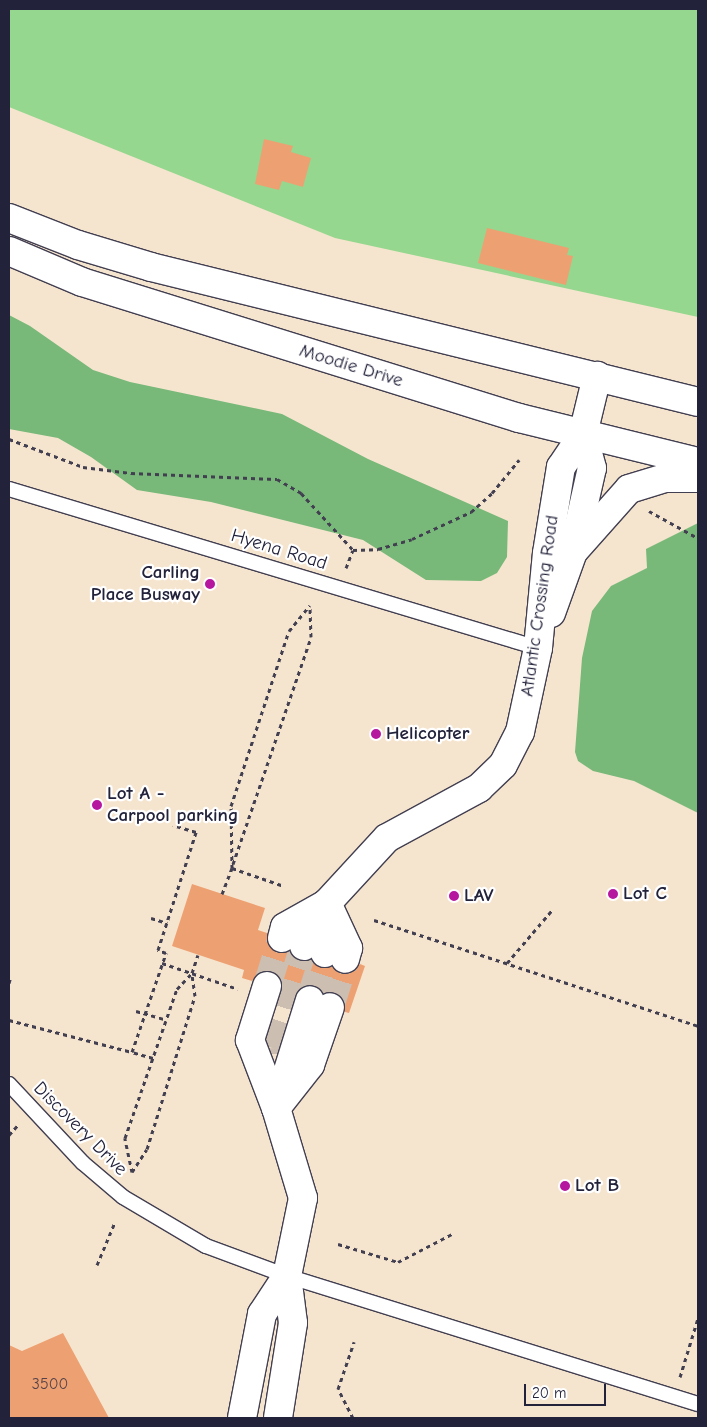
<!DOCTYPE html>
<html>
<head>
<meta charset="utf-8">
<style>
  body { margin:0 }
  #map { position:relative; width:707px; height:1427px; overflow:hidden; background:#f6e5ce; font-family:"Comic Neue",sans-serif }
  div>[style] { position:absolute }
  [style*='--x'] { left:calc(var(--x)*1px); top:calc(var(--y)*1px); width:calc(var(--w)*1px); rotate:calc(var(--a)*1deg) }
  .green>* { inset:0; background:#95d78e }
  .forest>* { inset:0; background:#78b879 }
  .building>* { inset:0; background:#eda172 }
  .street-tunnel>* { height:28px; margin-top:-14px; transform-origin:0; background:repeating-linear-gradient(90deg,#ccbeb1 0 28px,transparent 0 42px) }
  .path>* { height:3px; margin-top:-1.5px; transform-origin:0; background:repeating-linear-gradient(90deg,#423f51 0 4px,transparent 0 8px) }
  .roads { filter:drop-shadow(1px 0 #423f51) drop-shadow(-1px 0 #423f51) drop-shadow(0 1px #423f51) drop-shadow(0 -1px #423f51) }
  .lane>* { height:14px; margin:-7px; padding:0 7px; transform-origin:7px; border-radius:7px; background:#fff }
  .street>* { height:28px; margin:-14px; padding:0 14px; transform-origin:14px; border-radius:14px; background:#fff }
  .secondary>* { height:28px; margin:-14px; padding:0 14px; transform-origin:14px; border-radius:14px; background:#fff }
  .dots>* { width:14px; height:14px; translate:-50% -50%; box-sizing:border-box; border:2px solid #fff; border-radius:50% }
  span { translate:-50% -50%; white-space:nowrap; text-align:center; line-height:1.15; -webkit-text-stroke:4.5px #fff; paint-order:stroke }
  .number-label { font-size:16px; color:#554249 }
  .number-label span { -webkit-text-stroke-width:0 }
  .street-label { font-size:19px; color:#22223b }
  .poi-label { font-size:19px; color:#22223b; font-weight:700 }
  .right { translate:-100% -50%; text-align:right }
  .left { translate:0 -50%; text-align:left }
  .frame { position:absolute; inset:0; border:10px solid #22223b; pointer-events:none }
  .scale { position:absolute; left:524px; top:1384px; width:82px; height:22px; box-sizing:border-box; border:2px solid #22223b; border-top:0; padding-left:6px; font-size:15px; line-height:18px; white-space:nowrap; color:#22223b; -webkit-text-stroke:4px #fff; paint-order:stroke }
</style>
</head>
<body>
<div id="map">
  <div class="green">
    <i style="clip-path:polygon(9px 9px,698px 9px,698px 317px,335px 238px,9px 107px)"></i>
  </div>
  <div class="forest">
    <i style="clip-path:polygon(9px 315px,30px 326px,93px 370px,130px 382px,282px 414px,368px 459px,508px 521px,507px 557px,497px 573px,481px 581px,426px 580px,363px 540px,211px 502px,137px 490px,91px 457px,58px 438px,9px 429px)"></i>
    <i style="clip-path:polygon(698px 523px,698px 813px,634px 781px,593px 771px,578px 761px,575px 752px,582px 658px,592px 611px,611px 586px,647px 568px,646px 549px)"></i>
  </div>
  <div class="building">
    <i style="clip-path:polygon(264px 139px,293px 146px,291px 152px,311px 158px,303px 187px,282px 181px,279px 190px,255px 184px)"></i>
    <i style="clip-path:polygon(487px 228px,569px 248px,567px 255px,573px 256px,566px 285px,478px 263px)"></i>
    <i style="clip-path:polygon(192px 884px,265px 908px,258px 930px,267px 933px,267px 942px,277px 953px,290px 951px,297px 960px,311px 960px,317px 966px,332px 967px,341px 974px,349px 974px,360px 964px,365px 966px,349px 1013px,345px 1012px,342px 997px,336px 992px,324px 993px,315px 985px,307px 985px,295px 995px,282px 991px,282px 982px,272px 971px,263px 971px,252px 981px,242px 978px,244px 970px,172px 946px)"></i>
    <i style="clip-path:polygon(63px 1333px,109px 1418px,9px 1418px,9px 1345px,22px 1351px)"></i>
  </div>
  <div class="street-tunnel">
    <i style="--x:267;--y:986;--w:50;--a:-72.6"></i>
    <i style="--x:310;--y:1000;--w:49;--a:-72.3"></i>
    <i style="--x:330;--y:1007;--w:50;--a:-72.6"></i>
    <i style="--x:275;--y:1096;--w:48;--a:-93.6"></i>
    <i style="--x:272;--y:1048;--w:107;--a:-72.6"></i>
  </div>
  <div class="path">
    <i style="--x:9;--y:439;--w:79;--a:20.7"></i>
    <i style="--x:83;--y:467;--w:48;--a:7.1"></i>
    <i style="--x:131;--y:473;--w:146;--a:2.4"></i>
    <i style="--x:277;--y:479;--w:28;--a:30"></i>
    <i style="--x:301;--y:493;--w:77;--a:47.6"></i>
    <i style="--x:353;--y:550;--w:25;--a:-2"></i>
    <i style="--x:378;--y:549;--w:35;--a:-16"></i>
    <i style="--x:412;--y:539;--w:65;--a:-24.6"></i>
    <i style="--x:471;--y:512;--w:28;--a:-42"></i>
    <i style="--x:492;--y:493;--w:43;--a:-50.7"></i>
    <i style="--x:649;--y:511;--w:56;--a:28.9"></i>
    <i style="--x:346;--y:568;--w:19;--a:-69"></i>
    <i style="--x:233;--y:864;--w:240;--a:-71"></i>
    <i style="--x:311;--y:637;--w:31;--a:-92"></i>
    <i style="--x:232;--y:868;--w:62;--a:-90.9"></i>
    <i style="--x:231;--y:806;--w:184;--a:-71.7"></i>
    <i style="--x:289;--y:631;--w:33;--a:-51"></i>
    <i style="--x:222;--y:894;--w:28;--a:-69"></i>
    <i style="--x:232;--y:868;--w:55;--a:19.1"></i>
    <i style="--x:151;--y:918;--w:17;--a:17"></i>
    <i style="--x:374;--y:920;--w:341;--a:18.1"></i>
    <i style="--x:162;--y:963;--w:80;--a:18.9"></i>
    <i style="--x:507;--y:963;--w:71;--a:-49.6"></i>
    <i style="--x:9;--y:983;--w:7;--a:-74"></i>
    <i style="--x:136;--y:1011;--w:32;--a:16"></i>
    <i style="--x:9;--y:1020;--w:127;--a:14.6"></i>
    <i style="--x:153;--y:1058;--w:22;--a:-164"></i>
    <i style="--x:132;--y:1052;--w:105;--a:-71"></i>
    <i style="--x:166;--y:953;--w:9;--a:-159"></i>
    <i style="--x:158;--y:950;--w:124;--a:-72.1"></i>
    <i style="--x:196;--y:832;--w:24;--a:-163"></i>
    <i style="--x:9;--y:1135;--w:15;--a:-48"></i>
    <i style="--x:132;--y:1172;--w:35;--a:-102"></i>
    <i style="--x:125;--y:1138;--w:158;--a:-70.8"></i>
    <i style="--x:177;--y:989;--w:22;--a:-47"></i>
    <i style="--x:192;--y:973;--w:19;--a:-72"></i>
    <i style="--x:132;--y:1172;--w:27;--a:-57"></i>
    <i style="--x:147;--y:1149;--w:160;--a:-72.6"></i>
    <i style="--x:195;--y:996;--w:22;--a:-98"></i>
    <i style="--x:338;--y:1244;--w:63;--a:16.7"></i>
    <i style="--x:398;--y:1262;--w:63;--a:-27.4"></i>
    <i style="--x:97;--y:1265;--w:47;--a:-67.3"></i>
    <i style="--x:680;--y:1377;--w:62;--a:-73"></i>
    <i style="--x:353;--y:1418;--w:33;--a:-117"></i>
    <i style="--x:338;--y:1389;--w:50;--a:-71.2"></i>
  </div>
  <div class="roads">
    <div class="lane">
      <i style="--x:9;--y:489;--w:552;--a:16.73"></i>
      <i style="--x:9;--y:1084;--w:108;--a:46.9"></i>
      <i style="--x:83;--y:1163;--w:52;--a:40.4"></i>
      <i style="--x:123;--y:1197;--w:96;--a:30.6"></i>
      <i style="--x:206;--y:1246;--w:86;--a:20.3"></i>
      <i style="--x:287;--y:1276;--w:430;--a:17.3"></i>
    </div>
    <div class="street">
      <i style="--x:551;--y:613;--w:65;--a:-70.2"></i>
      <i style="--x:573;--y:552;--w:86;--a:-77.3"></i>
      <i style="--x:592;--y:468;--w:35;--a:-105"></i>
      <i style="--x:327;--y:903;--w:50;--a:65"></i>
      <i style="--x:348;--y:948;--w:11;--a:105"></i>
      <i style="--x:282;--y:938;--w:11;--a:-75"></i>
      <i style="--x:285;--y:927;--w:47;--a:-29.3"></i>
      <i style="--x:304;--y:946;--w:49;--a:-61.9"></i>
      <i style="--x:327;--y:903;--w:88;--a:-47.3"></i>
      <i style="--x:387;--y:838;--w:105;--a:-28.5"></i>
      <i style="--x:479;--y:788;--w:33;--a:-44"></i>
      <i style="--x:503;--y:765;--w:37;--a:-63"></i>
      <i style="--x:520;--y:732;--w:86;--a:-77.9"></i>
      <i style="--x:538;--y:648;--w:95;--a:-84.6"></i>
      <i style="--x:547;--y:553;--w:87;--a:-80.8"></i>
      <i style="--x:561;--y:467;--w:40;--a:-56"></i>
      <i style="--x:583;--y:434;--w:60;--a:-76.4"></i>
      <i style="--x:325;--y:953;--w:43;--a:-87.3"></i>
      <i style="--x:267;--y:986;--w:57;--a:107.5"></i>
      <i style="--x:250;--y:1040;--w:73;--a:69.1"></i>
      <i style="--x:276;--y:1108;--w:94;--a:73.3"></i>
      <i style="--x:303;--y:1198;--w:80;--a:101.6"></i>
      <i style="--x:287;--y:1276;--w:47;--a:82.7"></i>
      <i style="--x:293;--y:1323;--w:96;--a:99"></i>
      <i style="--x:281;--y:1093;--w:97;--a:-72.7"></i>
      <i style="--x:276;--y:1108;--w:55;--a:-51.7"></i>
      <i style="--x:310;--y:1065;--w:61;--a:-71"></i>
      <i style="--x:242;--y:1418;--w:106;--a:-79.1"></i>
      <i style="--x:262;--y:1314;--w:45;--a:-56.7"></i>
    </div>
    <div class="secondary">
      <i style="--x:9;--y:218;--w:74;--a:21.4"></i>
      <i style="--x:78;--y:245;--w:76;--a:16.8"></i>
      <i style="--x:151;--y:267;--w:563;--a:13.86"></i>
      <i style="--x:9;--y:251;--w:79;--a:23"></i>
      <i style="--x:82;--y:282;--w:458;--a:17.3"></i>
      <i style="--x:519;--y:418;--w:184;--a:13.8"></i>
      <i style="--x:573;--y:552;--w:84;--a:-48.4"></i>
      <i style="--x:629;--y:489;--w:38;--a:-17"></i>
      <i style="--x:665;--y:478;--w:33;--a:0"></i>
    </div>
  </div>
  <div class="dots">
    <i style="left:210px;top:584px;background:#b5179e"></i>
    <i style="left:376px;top:734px;background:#b5179e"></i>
    <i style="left:97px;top:805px;background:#b5179e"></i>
    <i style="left:613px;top:894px;background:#b5179e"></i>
    <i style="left:454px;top:896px;background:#b5179e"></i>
    <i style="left:565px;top:1186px;background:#b5179e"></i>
  </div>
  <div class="number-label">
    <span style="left:50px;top:1384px">3500</span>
  </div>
  <div class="street-label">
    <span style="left:351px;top:366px;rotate:17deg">Moodie Drive</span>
    <span style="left:279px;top:550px;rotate:17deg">Hyena Road</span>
    <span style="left:540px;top:606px;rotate:-82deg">Atlantic Crossing Road</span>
    <span style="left:80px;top:1129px;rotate:45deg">Discovery Drive</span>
  </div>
  <div class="poi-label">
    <span class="right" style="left:200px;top:584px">Carling<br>Place Busway</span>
    <span class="left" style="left:386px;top:734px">Helicopter</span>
    <span class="left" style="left:107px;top:805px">Lot A -<br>Carpool parking</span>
    <span class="left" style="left:623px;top:894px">Lot C</span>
    <span class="left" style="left:464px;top:896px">LAV</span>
    <span class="left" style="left:575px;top:1186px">Lot B</span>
  </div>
  <div class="frame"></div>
  <div class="scale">20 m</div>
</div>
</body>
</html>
